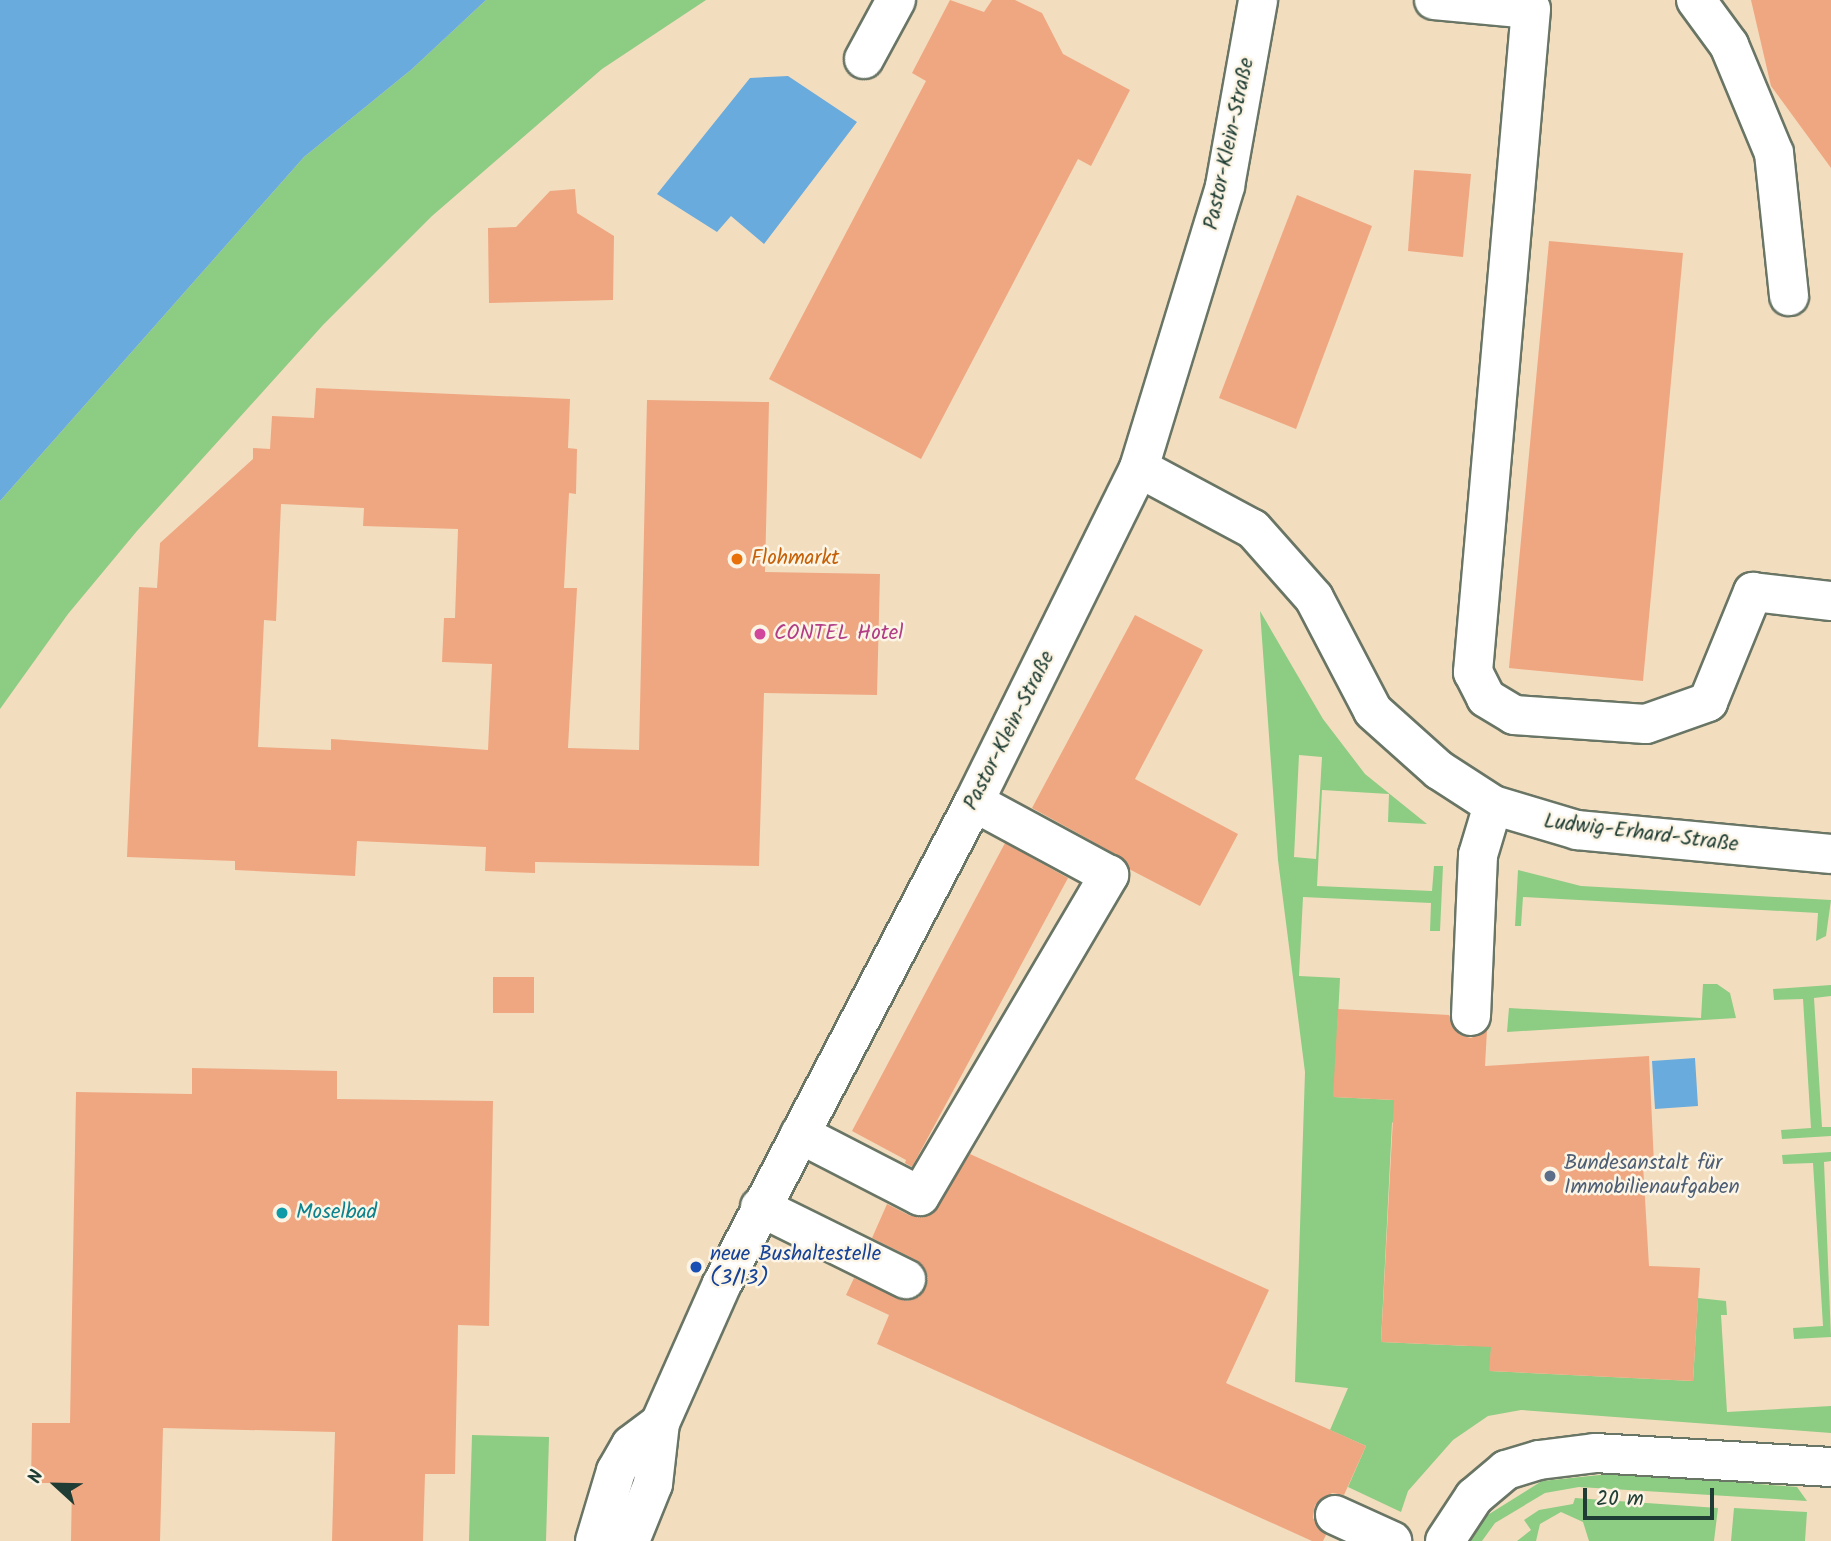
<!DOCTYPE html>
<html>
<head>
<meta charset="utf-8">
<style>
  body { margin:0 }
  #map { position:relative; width:1831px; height:1541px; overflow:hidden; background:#f3ddbf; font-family:Kalam,sans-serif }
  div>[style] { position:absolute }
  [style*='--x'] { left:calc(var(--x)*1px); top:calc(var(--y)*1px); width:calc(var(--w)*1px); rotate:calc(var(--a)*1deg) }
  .green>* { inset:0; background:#8dcc83 }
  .water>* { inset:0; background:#69abdd }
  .building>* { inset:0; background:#efa781 }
  .roads { filter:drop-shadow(2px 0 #697565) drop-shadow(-2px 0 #697565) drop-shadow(0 2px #697565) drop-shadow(0 -2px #697565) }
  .minor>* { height:38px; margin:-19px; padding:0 19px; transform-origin:19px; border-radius:19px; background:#fff }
  .dots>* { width:19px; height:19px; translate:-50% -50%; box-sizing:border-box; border:4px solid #fcf5e5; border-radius:50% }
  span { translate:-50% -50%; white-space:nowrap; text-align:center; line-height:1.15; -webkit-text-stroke:5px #fcf5e5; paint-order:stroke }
  .street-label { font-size:21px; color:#1f3d34 }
  .food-label { font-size:21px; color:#c56008 }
  .left { translate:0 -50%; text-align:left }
  .hotel-label { font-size:21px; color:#b23c85 }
  .service-label { font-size:21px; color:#4e5e75 }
  .culture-label { font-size:21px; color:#0d838f }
  .transit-label { font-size:21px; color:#164399 }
  .north { position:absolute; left:21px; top:1450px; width:70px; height:70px; -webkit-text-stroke:5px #fcf5e5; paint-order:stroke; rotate:292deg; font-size:19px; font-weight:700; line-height:28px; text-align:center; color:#1f3d34 }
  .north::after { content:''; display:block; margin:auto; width:24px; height:32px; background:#1f3d34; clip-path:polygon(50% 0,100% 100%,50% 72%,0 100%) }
  .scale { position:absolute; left:1583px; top:1488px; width:131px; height:32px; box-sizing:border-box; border:4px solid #1f3d34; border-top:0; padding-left:9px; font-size:21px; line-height:24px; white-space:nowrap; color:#1f3d34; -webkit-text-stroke:5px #fcf5e5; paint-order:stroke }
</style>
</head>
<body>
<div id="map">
  <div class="green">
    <i style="clip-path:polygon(486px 0,706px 0,602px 69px,432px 216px,323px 325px,137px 531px,68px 614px,0 709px,0 501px,304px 157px,412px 69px)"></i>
    <i style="clip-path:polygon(evenodd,1260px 611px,1323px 719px,1365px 774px,1427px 824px,1388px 822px,1389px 794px,1322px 790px,1317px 886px,1432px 891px,1434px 866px,1443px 866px,1440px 931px,1430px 931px,1431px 903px,1303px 897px,1299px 976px,1340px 978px,1334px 1097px,1414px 1101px,1392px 1123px,1381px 1342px,1470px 1346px,1492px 1330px,1490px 1371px,1693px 1381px,1698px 1298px,1726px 1301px,1727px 1315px,1721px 1315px,1727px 1412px,1831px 1406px,1831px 1433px,1521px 1410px,1488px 1416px,1453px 1440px,1408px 1491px,1401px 1512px,1348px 1487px,1366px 1446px,1330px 1430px,1348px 1388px,1295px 1382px,1305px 1072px,1278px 860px,1260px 611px,1299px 755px,1322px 757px,1316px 859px,1294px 857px,1299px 755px)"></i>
    <i style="clip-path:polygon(1518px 870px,1581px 886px,1831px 900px,1826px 936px,1816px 941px,1818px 913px,1523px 897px,1521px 926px,1515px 926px)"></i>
    <i style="clip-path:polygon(1703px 984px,1717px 984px,1730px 993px,1736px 1018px,1507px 1032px,1509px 1008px,1701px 1018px)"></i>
    <i style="clip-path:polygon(1831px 985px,1831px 996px,1814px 998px,1822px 1127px,1831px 1127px,1831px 1136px,1782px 1139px,1781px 1130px,1811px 1128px,1803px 999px,1774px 1000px,1773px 989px)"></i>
    <i style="clip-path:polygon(1831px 1152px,1831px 1161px,1824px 1162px,1831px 1337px,1794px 1339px,1793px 1328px,1823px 1326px,1813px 1163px,1783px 1164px,1782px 1155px)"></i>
    <i style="clip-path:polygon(472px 1435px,549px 1437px,546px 1541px,469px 1541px)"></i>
    <i style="clip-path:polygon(1619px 1473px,1797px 1487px,1807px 1501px,1579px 1487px,1545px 1493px,1495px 1523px,1482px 1541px,1471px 1541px,1486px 1516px,1542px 1481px)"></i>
    <i style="clip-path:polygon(1575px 1498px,1718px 1508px,1714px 1541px,1589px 1541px,1583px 1522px,1561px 1512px,1540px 1524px,1536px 1541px,1517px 1541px,1531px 1530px,1524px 1520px,1539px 1510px,1573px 1504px)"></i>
    <i style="clip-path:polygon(1734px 1508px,1807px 1512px,1805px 1541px,1731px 1541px)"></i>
  </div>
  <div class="water">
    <i style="clip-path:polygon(0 0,486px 0,412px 69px,304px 157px,0 501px)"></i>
    <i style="clip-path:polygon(788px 76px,857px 122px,764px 244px,731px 216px,717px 232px,657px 194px,750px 78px)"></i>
    <i style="clip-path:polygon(1695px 1058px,1698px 1106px,1655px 1109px,1652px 1061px)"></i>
  </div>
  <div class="building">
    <i style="clip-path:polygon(950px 0,984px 12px,992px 0,1015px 0,1042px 13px,1063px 54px,1130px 90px,1091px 166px,1078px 159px,921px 459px,769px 379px,926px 81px,912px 73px)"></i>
    <i style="clip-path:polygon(1751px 0,1831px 0,1831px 168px,1771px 86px)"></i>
    <i style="clip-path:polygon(1414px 170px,1471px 174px,1463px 257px,1408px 251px)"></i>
    <i style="clip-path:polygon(575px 189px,577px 213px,614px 236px,613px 300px,489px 303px,488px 228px,516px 227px,550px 191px)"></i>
    <i style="clip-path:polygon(1297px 195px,1372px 226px,1296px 429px,1219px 398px)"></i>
    <i style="clip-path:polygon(1549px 241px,1683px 253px,1643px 681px,1509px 668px)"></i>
    <i style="clip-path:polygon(evenodd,316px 388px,570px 399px,568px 448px,577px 449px,576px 494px,569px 493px,564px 588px,577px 588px,568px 748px,639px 750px,647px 400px,769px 402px,765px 572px,880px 574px,877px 695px,764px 693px,759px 866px,535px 862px,535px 873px,485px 871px,486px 847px,357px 841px,355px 876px,235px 870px,235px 861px,127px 857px,139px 587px,157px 588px,160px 543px,253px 459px,253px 448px,270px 449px,272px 416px,314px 418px,316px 388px,281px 504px,364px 508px,363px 526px,458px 529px,455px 618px,444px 618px,442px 662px,492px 664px,488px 750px,331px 739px,331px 750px,258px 747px,264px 620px,276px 621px,281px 504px)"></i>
    <i style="clip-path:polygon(1135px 615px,1203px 650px,1135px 779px,1238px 834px,1200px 906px,1129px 869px,1119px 856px,1032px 808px)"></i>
    <i style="clip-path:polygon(1005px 843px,1068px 878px,912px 1167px,905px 1163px,906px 1160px,852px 1131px)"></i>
    <i style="clip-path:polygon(493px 977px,534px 977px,534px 1013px,493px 1013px)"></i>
    <i style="clip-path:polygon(1338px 1009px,1449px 1015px,1460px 1035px,1471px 1038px,1487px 1030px,1485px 1066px,1649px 1056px,1654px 1164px,1643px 1165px,1649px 1266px,1700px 1268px,1693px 1381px,1489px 1371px,1491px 1347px,1381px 1342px,1394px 1100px,1333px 1097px)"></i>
    <i style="clip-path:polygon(192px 1068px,337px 1071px,337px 1099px,493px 1101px,489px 1326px,458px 1325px,455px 1474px,425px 1474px,423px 1541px,332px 1541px,335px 1432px,163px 1428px,160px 1541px,71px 1541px,72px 1483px,31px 1483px,32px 1423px,70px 1423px,76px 1092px,192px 1094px)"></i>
    <i style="clip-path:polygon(970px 1154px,1269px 1290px,1226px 1383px,1366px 1446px,1344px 1495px,1332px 1493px,1315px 1505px,1313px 1518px,1326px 1535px,1323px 1541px,1312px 1541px,877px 1344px,889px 1315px,846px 1295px,854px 1278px,907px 1301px,919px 1297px,928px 1278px,916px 1260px,872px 1238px,887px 1204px,911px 1216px,932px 1214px)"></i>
  </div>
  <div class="roads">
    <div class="minor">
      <i style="--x:1434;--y:0;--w:97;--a:5.3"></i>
      <i style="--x:1531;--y:9;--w:666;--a:95"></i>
      <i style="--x:1473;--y:672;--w:29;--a:63"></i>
      <i style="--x:1486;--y:698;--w:33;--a:31"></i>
      <i style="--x:1514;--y:715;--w:132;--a:3.9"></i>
      <i style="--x:1646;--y:724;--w:66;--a:-19.5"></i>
      <i style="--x:1708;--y:702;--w:119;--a:-67.8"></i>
      <i style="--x:1753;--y:592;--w:79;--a:6.6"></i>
      <i style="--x:1696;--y:0;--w:56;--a:53.7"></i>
      <i style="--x:1729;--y:45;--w:117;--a:67.4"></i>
      <i style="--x:1774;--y:153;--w:144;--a:84"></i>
      <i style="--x:864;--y:59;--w:67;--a:-61.5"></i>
      <i style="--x:1139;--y:468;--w:129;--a:28.2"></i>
      <i style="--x:1253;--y:529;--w:92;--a:48.5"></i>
      <i style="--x:1314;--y:598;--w:127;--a:62.4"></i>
      <i style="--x:1373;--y:711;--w:89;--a:41.8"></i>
      <i style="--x:1439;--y:770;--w:64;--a:32.9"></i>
      <i style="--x:1493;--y:805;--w:88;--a:16.6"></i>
      <i style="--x:1577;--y:830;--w:255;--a:5.4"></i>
      <i style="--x:1471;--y:1016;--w:161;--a:-87.5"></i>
      <i style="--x:1478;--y:855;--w:52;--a:-73.3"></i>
      <i style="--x:800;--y:1134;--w:135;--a:27.3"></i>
      <i style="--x:920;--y:1196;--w:373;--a:-59.5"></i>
      <i style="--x:1109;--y:875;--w:153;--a:-151.6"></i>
      <i style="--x:760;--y:1207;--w:163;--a:26.3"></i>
      <i style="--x:1335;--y:1515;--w:63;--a:24.5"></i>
      <i style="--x:595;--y:1541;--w:73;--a:-73.3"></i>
      <i style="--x:616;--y:1471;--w:30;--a:-60"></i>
      <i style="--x:631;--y:1445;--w:36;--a:-37"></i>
      <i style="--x:630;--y:1541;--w:61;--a:-68"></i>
      <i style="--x:653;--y:1484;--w:61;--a:-83.5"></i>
      <i style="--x:660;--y:1423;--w:152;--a:-66"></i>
      <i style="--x:722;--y:1284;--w:544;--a:-62.4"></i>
      <i style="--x:974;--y:802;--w:373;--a:-63.7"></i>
      <i style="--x:1139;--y:468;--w:295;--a:-73"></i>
      <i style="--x:1225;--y:186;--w:189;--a:-79.9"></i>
      <i style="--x:1445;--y:1541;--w:53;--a:-56.6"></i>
      <i style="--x:1474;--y:1497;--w:42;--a:-40.2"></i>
      <i style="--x:1506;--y:1470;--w:34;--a:-17"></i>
      <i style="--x:1539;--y:1460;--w:56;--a:-7.1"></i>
      <i style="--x:1595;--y:1453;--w:236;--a:3.4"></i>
    </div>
  </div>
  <div class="dots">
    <i style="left:737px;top:559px;background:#e8710a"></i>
    <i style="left:760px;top:634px;background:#d1479c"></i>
    <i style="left:1550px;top:1176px;background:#5c6f8a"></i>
    <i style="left:282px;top:1213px;background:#0f9aa8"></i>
    <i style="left:696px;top:1267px;background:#1a4fb4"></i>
  </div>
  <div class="street-label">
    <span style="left:1230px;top:144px;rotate:-78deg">Pastor-Klein-Straße</span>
    <span style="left:1010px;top:731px;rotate:-63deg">Pastor-Klein-Straße</span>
    <span style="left:1641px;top:834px;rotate:7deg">Ludwig-Erhard-Straße</span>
  </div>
  <div class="food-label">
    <span class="left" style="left:751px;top:559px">Flohmarkt</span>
  </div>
  <div class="hotel-label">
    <span class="left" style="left:774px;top:634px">CONTEL Hotel</span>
  </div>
  <div class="service-label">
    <span class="left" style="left:1564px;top:1176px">Bundesanstalt für<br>Immobilienaufgaben</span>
  </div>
  <div class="culture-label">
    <span class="left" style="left:296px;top:1213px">Moselbad</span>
  </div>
  <div class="transit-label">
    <span class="left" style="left:710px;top:1267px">neue Bushaltestelle<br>(3/13)</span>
  </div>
  <div class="north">N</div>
  <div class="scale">20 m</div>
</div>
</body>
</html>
